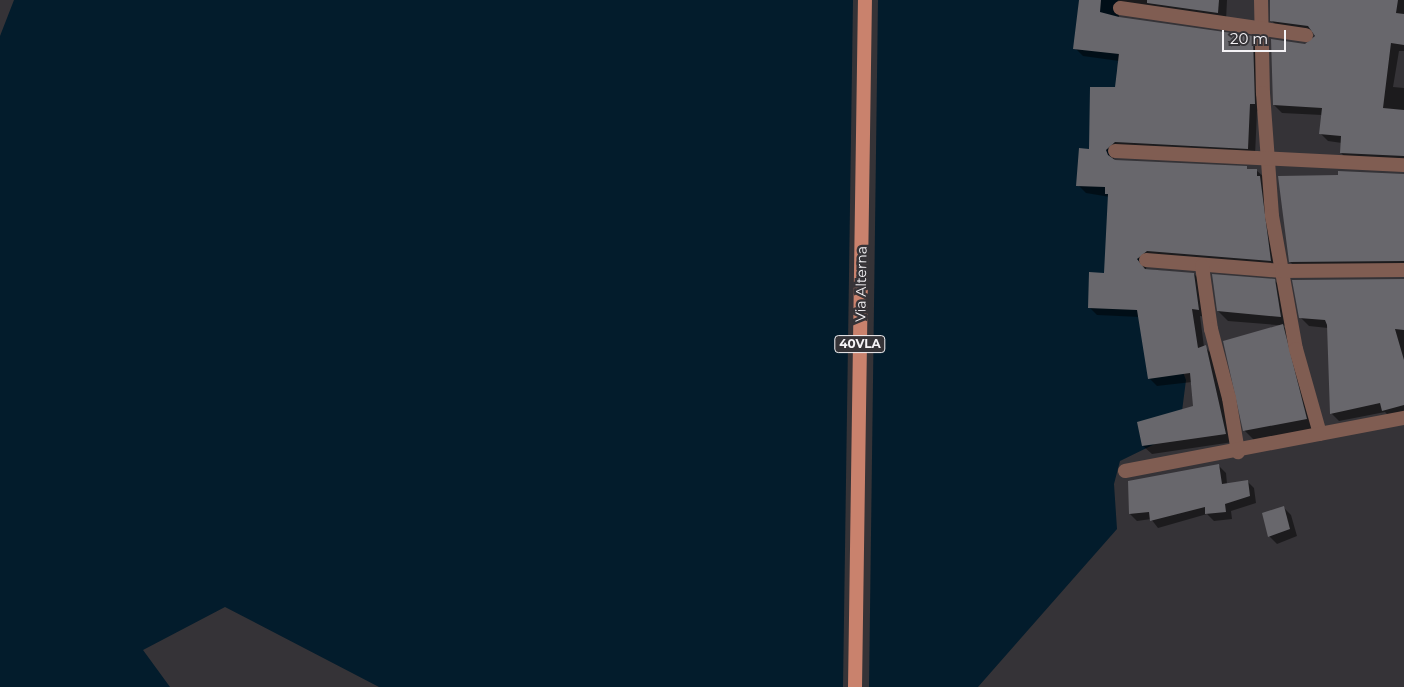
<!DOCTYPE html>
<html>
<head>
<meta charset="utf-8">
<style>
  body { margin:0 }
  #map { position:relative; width:1404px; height:687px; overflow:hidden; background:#353337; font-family:Montserrat,sans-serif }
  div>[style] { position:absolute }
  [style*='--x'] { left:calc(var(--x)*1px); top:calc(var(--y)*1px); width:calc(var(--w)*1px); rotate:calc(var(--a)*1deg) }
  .water>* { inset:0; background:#031c2c }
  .pier>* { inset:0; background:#353337 }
  .shadow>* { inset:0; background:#0007 }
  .building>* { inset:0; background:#68676c }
  .minor>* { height:14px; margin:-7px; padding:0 7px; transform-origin:7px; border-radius:7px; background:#805d52 }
  .primary>* { height:14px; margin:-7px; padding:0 7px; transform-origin:7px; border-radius:7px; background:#c9826d }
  span { translate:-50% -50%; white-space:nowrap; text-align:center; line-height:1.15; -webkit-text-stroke:5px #353337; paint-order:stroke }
  .shield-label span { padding:1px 4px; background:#353337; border:1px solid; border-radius:4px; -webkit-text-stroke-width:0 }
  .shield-label { font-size:12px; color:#f5f3f6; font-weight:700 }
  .street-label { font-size:14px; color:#f5f3f6 }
  .scale { position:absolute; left:1222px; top:30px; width:64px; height:22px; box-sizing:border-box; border:2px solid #f5f3f6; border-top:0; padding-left:6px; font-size:15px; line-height:18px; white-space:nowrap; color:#f5f3f6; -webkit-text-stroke:4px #353337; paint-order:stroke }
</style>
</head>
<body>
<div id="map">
  <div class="water">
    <i style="clip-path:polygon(14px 0,1118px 0,1119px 46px,1108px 194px,1144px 270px,1186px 380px,1181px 419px,1165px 439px,1120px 461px,1114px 484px,1117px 529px,978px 687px,379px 687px,225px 607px,143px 650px,170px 687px,0 687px,0 36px)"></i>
  </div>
  <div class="pier">
    <i style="clip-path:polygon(853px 0,878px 0,869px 687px,843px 687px)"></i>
  </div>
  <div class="shadow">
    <i style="clip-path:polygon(1079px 0,1227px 0,1226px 21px,1119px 14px,1119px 18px,1252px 37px,1261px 45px,1263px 112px,1257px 111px,1255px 156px,1116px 154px,1113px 161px,1256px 170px,1265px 178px,1279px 269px,1147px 263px,1146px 269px,1194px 274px,1202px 282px,1207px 317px,1200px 316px,1204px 347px,1214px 355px,1233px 442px,1152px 454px,1143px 446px,1195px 406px,1192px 382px,1157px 386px,1149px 378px,1140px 317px,1097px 315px,1089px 307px,1105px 274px,1110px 197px,1086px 193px,1078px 185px,1116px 89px,1119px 61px,1083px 56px,1075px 48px)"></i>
    <i style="clip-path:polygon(1273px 0,1404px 0,1404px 51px,1399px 51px,1393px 87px,1404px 88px,1404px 163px,1349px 161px,1341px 153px,1342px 143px,1328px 141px,1320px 133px,1322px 115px,1282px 113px,1274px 105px,1315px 34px,1280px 29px,1271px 20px)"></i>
    <i style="clip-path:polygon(1404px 175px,1404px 269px,1299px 270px,1290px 262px)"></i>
    <i style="clip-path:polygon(1274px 280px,1284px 290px,1290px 326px,1228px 321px,1218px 311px)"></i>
    <i style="clip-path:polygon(1404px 280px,1404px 415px,1391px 418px,1385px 412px,1339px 421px,1331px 413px,1328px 328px,1309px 326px,1301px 318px)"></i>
    <i style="clip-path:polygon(1282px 325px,1292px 336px,1316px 429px,1255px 441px,1245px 431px,1225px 342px)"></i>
    <i style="clip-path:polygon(1219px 466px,1226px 473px,1227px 484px,1247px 481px,1254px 488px,1256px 503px,1231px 511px,1232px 519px,1214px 521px,1207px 514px,1158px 528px,1151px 519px,1137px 521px,1130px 514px)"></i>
    <i style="clip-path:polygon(1284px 508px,1291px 515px,1297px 536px,1277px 544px,1269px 536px)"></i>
  </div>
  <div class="building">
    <i style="clip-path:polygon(1079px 0,1101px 0,1100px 12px,1119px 17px,1253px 36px,1255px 104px,1250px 104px,1248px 149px,1115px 142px,1106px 150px,1108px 155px,1115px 160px,1247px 166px,1247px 169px,1257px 169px,1257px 176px,1260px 176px,1271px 261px,1147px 251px,1137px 259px,1145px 269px,1194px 273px,1199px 310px,1192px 309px,1198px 348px,1206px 345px,1226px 434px,1142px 446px,1137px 422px,1193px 406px,1190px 373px,1148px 379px,1137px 310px,1088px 308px,1089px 272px,1104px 273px,1108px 194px,1105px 194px,1105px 187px,1076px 186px,1079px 148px,1089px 149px,1090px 87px,1115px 87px,1119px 54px,1073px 49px)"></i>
    <i style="clip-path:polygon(1147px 0,1219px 0,1218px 13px,1147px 3px)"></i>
    <i style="clip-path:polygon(1270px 0,1398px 0,1396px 13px,1404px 14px,1404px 45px,1391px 43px,1383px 108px,1404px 110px,1404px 156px,1340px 153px,1341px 136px,1319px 134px,1322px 108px,1273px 105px,1271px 39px,1305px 44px,1315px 36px,1308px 26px,1270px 21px)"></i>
    <i style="clip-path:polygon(1338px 171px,1404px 174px,1404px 261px,1289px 262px,1278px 176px,1338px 175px)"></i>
    <i style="clip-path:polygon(1212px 274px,1275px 279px,1281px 317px,1217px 311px)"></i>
    <i style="clip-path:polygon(1404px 279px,1404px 330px,1395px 329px,1404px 360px,1404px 405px,1382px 411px,1380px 403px,1330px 414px,1327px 325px,1325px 320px,1299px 318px,1292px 280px)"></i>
    <i style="clip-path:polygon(1283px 324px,1307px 419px,1243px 431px,1223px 341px)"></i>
    <i style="clip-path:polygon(1219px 464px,1222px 484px,1248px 480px,1250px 496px,1225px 504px,1226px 512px,1205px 514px,1205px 507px,1150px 521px,1149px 512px,1129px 514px,1128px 481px)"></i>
    <i style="clip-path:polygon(1284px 506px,1290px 529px,1268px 537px,1262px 513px)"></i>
  </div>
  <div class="minor">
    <i style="--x:1261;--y:0;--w:93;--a:88.8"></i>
    <i style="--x:1263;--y:93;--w:123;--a:85.8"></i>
    <i style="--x:1272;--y:216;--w:135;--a:79.8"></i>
    <i style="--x:1296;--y:349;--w:88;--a:74.2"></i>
    <i style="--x:1120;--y:8;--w:188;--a:8.3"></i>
    <i style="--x:1115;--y:151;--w:289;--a:2.8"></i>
    <i style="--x:1146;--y:260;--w:136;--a:4.6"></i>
    <i style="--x:1282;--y:271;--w:122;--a:-0.5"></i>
    <i style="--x:1202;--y:266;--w:64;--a:81.9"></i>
    <i style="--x:1211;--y:329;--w:71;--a:75.4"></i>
    <i style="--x:1229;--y:398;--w:55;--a:80.5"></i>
    <i style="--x:1125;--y:471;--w:284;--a:-10.8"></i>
  </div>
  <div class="primary">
    <i style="--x:855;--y:687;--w:687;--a:-89.17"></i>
  </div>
  <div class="shield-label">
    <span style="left:860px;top:344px">40VLA</span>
  </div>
  <div class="street-label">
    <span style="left:861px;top:284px;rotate:-89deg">Via Alterna</span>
  </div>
  <div class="scale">20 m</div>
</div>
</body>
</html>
